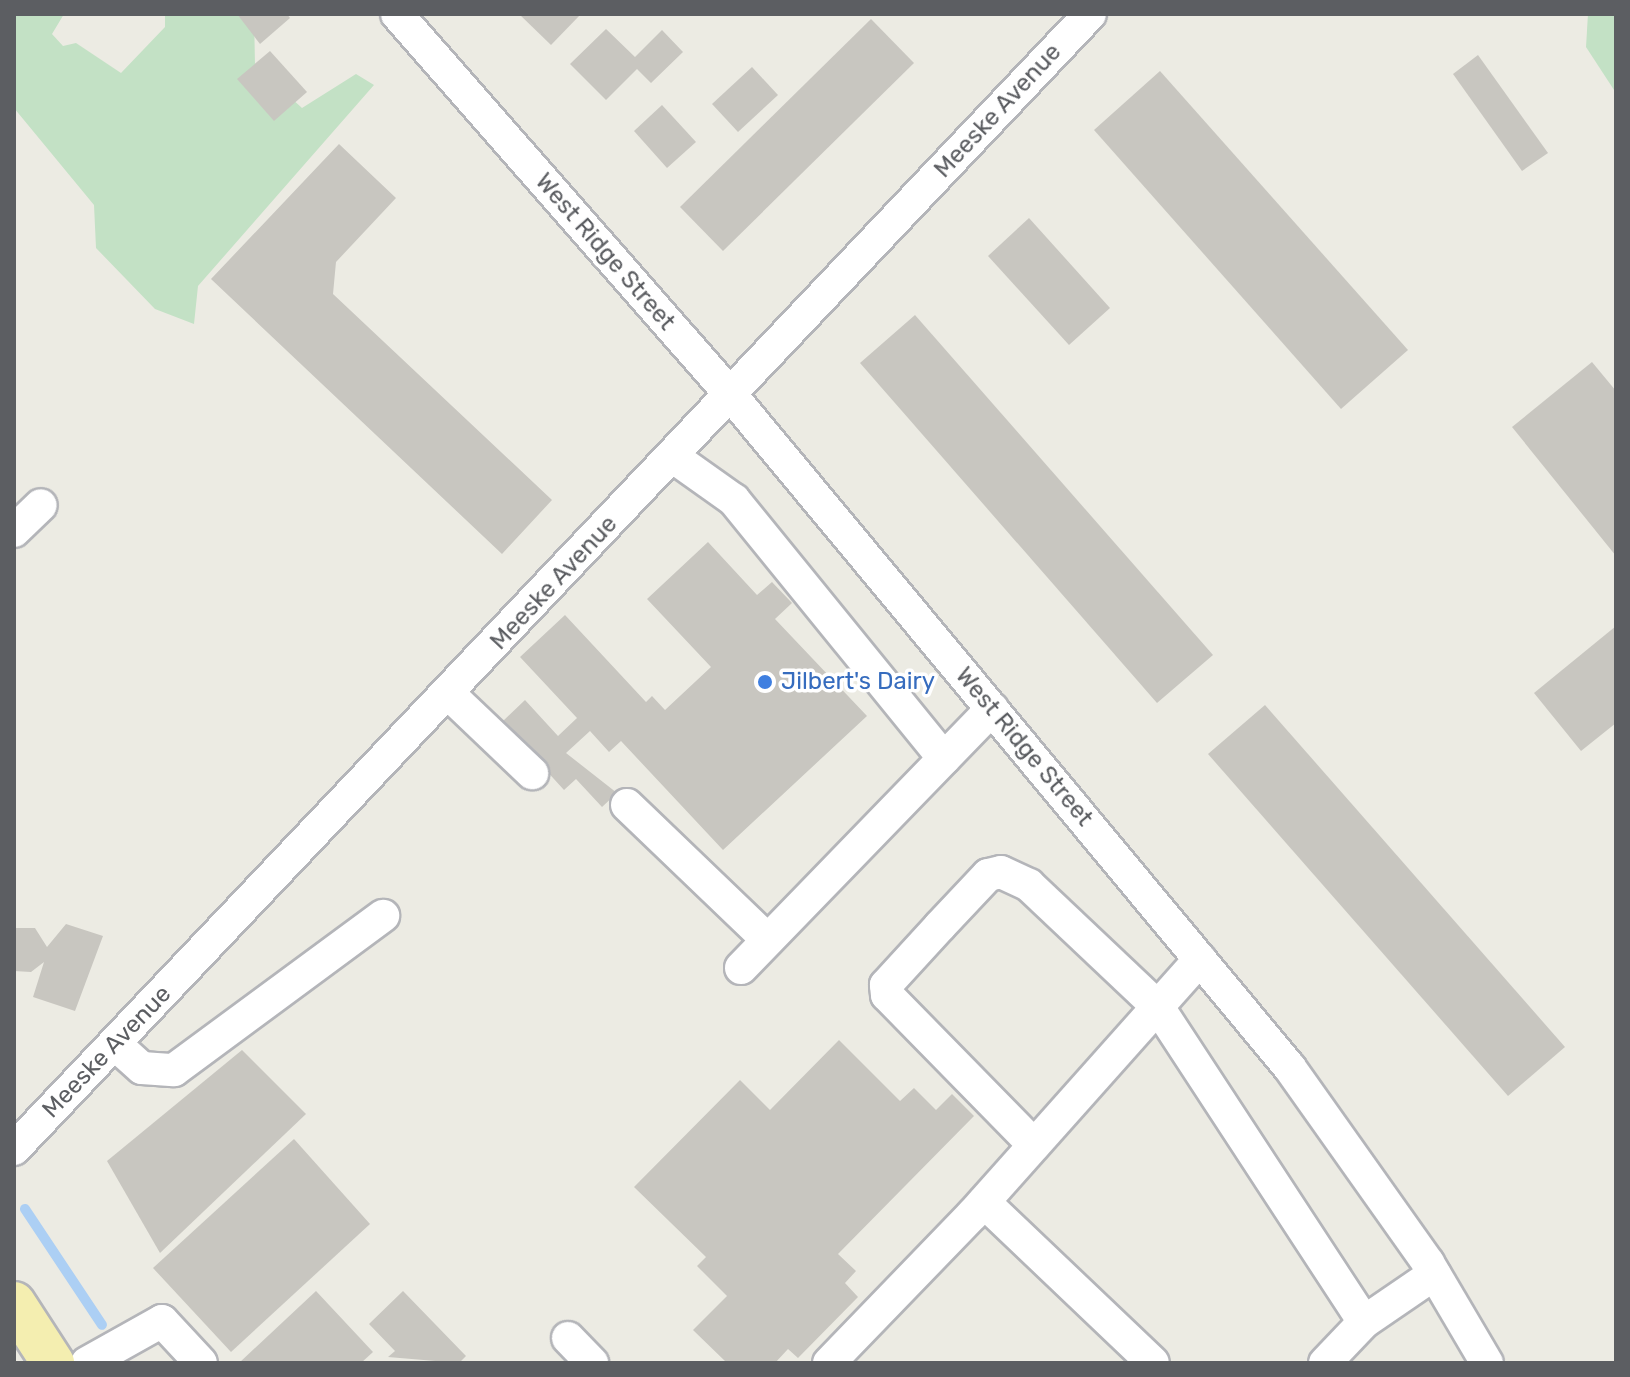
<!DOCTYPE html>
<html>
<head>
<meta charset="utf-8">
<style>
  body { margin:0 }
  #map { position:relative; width:1630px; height:1377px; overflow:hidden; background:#ecebe3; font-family:Rubik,sans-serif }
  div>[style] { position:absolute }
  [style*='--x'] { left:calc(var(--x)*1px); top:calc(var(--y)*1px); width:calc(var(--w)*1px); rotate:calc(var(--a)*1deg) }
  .green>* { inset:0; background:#c3e1c5 }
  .stream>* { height:10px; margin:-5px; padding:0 5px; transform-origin:5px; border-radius:5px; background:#accff4 }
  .building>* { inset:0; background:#c8c6c0 }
  .roads { filter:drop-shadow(2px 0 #b4b5b9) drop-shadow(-2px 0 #b4b5b9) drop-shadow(0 2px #b4b5b9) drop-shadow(0 -2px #b4b5b9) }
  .minor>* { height:32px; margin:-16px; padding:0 16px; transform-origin:16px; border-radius:16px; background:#fff }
  .major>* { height:42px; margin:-21px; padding:0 21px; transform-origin:21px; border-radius:21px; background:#f4eeb0 }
  .dots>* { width:22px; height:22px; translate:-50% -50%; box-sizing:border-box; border:4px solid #fff; border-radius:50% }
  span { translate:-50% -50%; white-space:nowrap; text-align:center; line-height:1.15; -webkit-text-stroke:7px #fff; paint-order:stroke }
  .street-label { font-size:24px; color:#5c5e62 }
  .shop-label { font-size:24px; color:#366cbe }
  .left { translate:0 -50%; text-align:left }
  .frame { position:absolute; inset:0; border:16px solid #5c5e62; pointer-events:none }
</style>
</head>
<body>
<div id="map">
  <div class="green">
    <i style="clip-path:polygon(14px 14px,64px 14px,52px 34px,63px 46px,76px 43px,121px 73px,165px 27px,165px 14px,254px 14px,255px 65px,302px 108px,356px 74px,374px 85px,198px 286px,194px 324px,155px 309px,96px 248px,94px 205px,14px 108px)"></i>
    <i style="clip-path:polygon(1588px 14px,1616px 14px,1616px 93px,1586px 47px)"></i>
  </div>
  <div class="stream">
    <i style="--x:25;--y:1209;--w:139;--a:56.4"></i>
  </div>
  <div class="building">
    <i style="clip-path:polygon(237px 14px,287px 14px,290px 18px,260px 44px)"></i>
    <i style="clip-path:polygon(519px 14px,581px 14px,551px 45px)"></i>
    <i style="clip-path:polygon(871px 19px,914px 63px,723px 251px,680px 207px)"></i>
    <i style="clip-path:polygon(606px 29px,635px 57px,662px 30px,683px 52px,651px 83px,637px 69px,606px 100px,570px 64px)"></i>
    <i style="clip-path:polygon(270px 51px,307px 92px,274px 121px,237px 79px)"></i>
    <i style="clip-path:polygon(1478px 55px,1548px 153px,1522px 171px,1453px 74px)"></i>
    <i style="clip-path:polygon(752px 67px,778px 95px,738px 132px,712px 104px)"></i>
    <i style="clip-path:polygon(1160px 71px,1408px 350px,1341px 409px,1094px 130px)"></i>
    <i style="clip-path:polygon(662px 105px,696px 142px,667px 168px,634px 131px)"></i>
    <i style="clip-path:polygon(339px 144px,396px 198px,336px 262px,333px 294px,552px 500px,502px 554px,211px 279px)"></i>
    <i style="clip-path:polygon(1029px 218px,1110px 308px,1069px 345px,988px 256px)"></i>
    <i style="clip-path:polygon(915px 315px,1213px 655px,1157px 703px,860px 363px)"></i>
    <i style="clip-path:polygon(1592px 362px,1616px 391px,1616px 556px,1512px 427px)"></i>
    <i style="clip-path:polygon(708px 542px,757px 595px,772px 582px,792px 603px,775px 619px,867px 716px,723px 850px,621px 741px,609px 752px,590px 731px,566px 753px,617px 793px,602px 807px,576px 779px,564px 790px,502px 722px,525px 700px,558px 736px,577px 718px,520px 657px,565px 615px,646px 702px,652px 696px,665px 710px,711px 667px,647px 599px)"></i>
    <i style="clip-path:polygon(1616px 626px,1616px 723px,1581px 751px,1534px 693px)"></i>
    <i style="clip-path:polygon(1265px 705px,1565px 1047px,1508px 1096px,1208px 754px)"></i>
    <i style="clip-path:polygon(66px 924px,103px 936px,75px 1011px,33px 997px,44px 962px,31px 972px,14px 971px,14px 928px,35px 928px,47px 947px)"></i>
    <i style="clip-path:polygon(839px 1040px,900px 1101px,914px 1088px,936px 1110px,952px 1094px,974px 1116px,838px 1254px,856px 1271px,845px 1283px,858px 1297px,798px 1358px,788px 1349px,775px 1363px,727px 1363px,693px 1330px,727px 1296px,697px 1266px,706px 1257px,634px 1187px,740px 1080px,770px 1110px)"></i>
    <i style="clip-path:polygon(242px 1050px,306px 1114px,160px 1253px,107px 1161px)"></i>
    <i style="clip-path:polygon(294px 1139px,370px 1224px,231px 1352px,153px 1268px)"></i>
    <i style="clip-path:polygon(316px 1291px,373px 1352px,361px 1363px,239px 1363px)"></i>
    <i style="clip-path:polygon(403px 1291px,466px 1356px,459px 1363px,388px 1357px,395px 1351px,369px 1324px)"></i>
  </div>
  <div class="roads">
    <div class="minor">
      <i style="--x:397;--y:14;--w:505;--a:48.77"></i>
      <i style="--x:730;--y:394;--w:876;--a:50.28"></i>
      <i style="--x:1290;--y:1068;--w:239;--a:54.7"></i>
      <i style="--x:1428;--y:1263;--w:116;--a:59.5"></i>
      <i style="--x:672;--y:456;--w:76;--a:35.4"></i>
      <i style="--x:734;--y:500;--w:333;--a:50.9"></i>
      <i style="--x:14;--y:531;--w:37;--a:-44"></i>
      <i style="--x:449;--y:694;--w:115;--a:43.6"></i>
      <i style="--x:627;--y:805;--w:195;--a:43.8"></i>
      <i style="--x:741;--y:968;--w:361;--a:-45.9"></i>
      <i style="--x:115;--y:1044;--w:36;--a:42"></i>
      <i style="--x:142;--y:1068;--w:32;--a:4"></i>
      <i style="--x:174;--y:1070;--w:260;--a:-36.4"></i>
      <i style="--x:1034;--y:1145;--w:210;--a:-134.4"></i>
      <i style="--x:887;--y:995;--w:10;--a:-96"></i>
      <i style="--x:886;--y:985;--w:80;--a:-47.5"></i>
      <i style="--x:940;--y:926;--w:70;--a:-46.7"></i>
      <i style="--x:988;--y:875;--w:13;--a:-13"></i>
      <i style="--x:1001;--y:872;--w:31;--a:25"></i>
      <i style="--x:1029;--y:885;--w:178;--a:43.4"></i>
      <i style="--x:1158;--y:1007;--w:376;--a:56.8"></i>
      <i style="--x:14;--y:1149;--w:1564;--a:-46.53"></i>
      <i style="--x:984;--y:1202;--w:233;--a:43.6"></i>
      <i style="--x:568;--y:1338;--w:35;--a:46"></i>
      <i style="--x:87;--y:1363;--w:86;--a:-29.2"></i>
      <i style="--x:162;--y:1321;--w:57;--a:47.1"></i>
      <i style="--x:829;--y:1363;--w:207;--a:-46"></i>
      <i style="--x:973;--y:1214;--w:341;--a:-48.3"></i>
      <i style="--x:1325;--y:1363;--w:57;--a:-46.4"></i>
      <i style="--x:1364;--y:1322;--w:85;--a:-34.4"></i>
    </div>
    <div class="major">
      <i style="--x:14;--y:1303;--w:72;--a:57"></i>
    </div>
  </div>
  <div class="dots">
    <i style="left:765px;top:682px;background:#3f7fe0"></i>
  </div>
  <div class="street-label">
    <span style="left:998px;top:111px;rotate:-47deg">Meeske Avenue</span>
    <span style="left:605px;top:252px;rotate:49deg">West Ridge Street</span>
    <span style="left:554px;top:583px;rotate:-47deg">Meeske Avenue</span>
    <span style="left:1024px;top:747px;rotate:50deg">West Ridge Street</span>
    <span style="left:107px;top:1052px;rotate:-46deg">Meeske Avenue</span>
  </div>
  <div class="shop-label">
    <span class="left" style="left:781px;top:682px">Jilbert's Dairy</span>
  </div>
  <div class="frame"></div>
</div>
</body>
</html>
